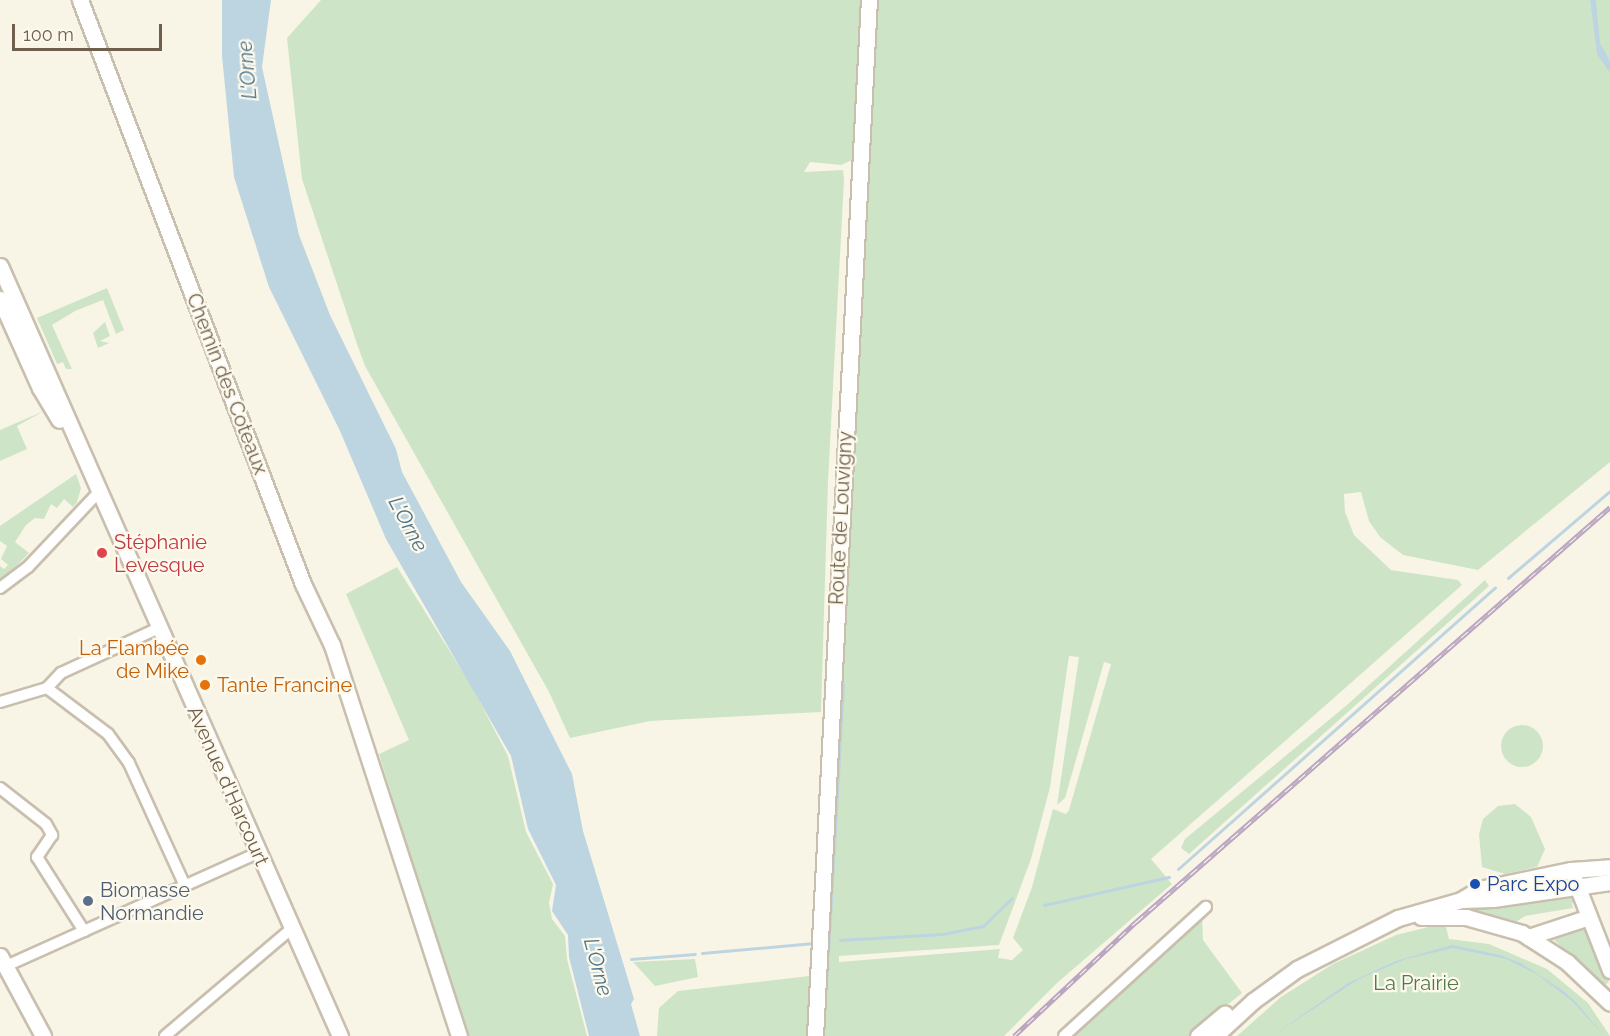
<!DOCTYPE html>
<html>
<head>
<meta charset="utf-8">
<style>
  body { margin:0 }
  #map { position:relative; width:1610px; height:1036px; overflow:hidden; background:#f9f5e6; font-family:Raleway,sans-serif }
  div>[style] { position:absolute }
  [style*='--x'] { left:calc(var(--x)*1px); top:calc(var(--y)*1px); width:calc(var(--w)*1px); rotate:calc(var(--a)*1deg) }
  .green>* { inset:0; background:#cde5c6 }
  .round { border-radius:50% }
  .water>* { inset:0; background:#bdd5e0 }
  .stream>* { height:3px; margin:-1.5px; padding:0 1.5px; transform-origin:1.5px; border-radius:1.5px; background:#bdd5e0 }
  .roads { filter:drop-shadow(2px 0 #c9bfae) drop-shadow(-2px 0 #c9bfae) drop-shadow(0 2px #c9bfae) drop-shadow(0 -2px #c9bfae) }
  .street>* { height:10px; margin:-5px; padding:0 5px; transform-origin:5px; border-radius:5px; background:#fff }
  .secondary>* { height:15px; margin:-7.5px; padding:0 7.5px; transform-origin:7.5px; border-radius:7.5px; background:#fff }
  .rail>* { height:5px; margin-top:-2.5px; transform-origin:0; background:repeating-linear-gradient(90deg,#fdf9ec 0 9px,#baa6c1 0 18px); box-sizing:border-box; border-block:2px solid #baa6c1 }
  .dots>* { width:16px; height:16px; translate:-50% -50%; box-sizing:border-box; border:3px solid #fdf9ec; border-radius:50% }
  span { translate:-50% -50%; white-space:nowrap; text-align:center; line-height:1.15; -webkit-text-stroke:4.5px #fdf9ec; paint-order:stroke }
  .street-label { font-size:20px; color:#6f604e }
  .health-label { font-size:20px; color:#be3a42 }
  .left { translate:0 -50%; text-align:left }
  .food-label { font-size:20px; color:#c56008 }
  .right { translate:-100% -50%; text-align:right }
  .transit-label { font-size:20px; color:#164399 }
  .service-label { font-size:20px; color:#4e5e75 }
  .park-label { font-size:20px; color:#507a4b }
  .water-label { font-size:21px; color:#4e7387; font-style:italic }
  .scale { position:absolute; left:12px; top:24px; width:150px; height:27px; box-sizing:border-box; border:3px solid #6f604e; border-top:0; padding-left:8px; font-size:18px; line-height:21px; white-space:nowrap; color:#6f604e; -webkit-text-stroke:4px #fdf9ec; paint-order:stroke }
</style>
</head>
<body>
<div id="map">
  <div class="green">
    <i style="clip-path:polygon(321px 0,862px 0,852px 160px,841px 165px,810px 162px,804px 172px,843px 170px,844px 180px,828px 481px,821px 712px,650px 721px,570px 738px,549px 692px,365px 366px,357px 344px,302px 179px,287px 38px)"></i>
    <i style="clip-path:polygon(evenodd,874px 0,1610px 0,1610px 71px,1592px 41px,1610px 73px,1610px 462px,1478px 570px,1403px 555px,1380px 537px,1369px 521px,1361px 492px,1344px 494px,1345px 512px,1354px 535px,1391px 570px,1458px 580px,1462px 585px,1151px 859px,1172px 884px,1057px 983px,1004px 1036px,822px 1036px,865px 170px,873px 102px,874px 0,1069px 656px,1079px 657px,1057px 805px,1065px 798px,1104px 662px,1111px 664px,1069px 810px,1066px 814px,1053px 809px,1032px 887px,1013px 938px,1023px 950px,1012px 960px,998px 958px,1000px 949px,839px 962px,839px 956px,999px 945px,1031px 859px,1050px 787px,1069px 656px)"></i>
    <i style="clip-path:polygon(107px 288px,124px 330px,116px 334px,103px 300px,75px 311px,52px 325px,72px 369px,66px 369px,63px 362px,57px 364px,37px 318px)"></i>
    <i style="clip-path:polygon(105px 322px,110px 336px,100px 341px,109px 343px,98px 348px,93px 333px)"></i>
    <i style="clip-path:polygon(44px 411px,17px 426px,27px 449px,0 461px,0 430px)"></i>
    <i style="clip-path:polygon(76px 474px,81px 488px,77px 502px,73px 507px,64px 499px,57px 508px,51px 504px,44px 519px,35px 518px,26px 525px,15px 542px,29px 553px,0 583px,0 566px,4px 569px,8px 565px,1px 559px,7px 546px,0 541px,0 526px)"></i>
    <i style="clip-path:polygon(397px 567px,471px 685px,508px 756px,526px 832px,553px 884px,549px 903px,552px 919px,565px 936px,567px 959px,587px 1036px,466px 1036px,379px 754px,409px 740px,346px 594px)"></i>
    <i style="clip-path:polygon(1485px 580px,1489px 586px,1189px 854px,1181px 848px,1185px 839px,1347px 705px)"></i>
    <i class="round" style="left:1501px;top:725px;width:42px;height:42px"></i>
    <i style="clip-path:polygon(1515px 804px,1531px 817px,1545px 849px,1537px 867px,1505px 874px,1482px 867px,1479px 834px,1483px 819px,1498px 806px)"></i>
    <i style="clip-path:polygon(1572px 893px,1578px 901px,1572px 903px,1573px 908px,1525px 916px,1511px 925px,1456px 911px)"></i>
    <i style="clip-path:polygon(1202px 916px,1203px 940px,1242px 993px,1189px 1036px,1070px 1036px)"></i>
    <i style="clip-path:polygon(1445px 923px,1449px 939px,1489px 944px,1547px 969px,1588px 1003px,1610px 1036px,1237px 1036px,1281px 997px,1333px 964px,1396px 935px)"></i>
    <i style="clip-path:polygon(1585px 926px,1609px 982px,1605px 985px,1554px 940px)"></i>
    <i style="clip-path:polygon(695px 959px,698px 977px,655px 986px,633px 962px)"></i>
    <i style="clip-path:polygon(809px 976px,808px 1036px,657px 1036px,659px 1008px,678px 991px)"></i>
  </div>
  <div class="water">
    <i style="clip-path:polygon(222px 0,271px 0,262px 67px,299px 235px,330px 315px,396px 449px,402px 472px,461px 582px,510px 651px,572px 774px,583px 831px,634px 999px,631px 1004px,640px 1036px,589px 1036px,569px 957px,568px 935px,552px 911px,556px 885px,528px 829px,511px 756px,386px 539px,340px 431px,269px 287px,234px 177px,222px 56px)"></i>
    <i style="clip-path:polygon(1590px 0,1596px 0,1600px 43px,1610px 61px,1610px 73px,1597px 54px)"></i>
    <i style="clip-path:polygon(1452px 945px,1500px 955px,1521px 963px,1562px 990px,1576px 1002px,1604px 1036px,1572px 1001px,1538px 975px,1506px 959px,1453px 948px,1406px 959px,1359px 979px,1272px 1036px,1348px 983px,1396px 961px)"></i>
  </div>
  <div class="stream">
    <i style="--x:1508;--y:578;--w:134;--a:-40.5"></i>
    <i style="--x:1178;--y:869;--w:424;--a:-41.6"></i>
    <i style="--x:1044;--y:905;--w:128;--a:-12.6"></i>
    <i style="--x:840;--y:940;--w:102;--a:-3.4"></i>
    <i style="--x:942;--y:934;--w:42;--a:-11"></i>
    <i style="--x:983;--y:926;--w:40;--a:-44"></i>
    <i style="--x:702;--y:953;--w:112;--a:-5.1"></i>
    <i style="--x:828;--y:954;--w:270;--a:-86.8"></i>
    <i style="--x:631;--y:959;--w:64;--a:-4.5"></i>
    <i style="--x:825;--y:990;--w:27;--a:-84"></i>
  </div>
  <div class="roads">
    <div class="street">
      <i style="--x:0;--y:588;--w:35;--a:-37"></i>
      <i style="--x:28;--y:567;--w:103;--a:-46.6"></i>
      <i style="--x:47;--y:688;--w:21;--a:-47"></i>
      <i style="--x:61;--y:673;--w:108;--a:-24.7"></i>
      <i style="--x:0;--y:702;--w:49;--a:-16.6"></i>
      <i style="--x:47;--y:688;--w:76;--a:37"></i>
      <i style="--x:108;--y:734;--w:36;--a:54"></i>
      <i style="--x:129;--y:763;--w:135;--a:65.5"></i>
      <i style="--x:0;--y:788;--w:58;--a:38"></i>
      <i style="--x:46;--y:824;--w:13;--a:61"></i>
      <i style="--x:52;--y:835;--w:27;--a:124"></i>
      <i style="--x:37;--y:857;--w:88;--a:57.6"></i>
      <i style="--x:6;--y:966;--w:276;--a:-24.2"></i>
      <i style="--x:165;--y:1036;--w:165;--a:-40.3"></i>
      <i style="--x:1064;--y:1036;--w:192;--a:-42.3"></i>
    </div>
    <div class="secondary">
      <i style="--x:80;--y:0;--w:625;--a:69.1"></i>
      <i style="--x:303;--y:584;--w:68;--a:64.6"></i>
      <i style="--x:332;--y:645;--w:411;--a:72"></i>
      <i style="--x:0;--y:266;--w:842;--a:66.18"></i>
      <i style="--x:0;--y:299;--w:98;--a:65.8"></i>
      <i style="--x:40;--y:388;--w:37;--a:59"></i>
      <i style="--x:1574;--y:878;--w:99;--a:68.6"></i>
      <i style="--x:1461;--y:900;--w:21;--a:-31"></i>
      <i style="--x:1479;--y:889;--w:94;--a:-11.7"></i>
      <i style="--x:1571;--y:870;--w:39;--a:-4"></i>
      <i style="--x:1421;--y:917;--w:45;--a:0"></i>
      <i style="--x:1466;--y:917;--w:58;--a:15.9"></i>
      <i style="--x:1522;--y:933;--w:54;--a:32.8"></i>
      <i style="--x:1567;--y:962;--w:59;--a:43.6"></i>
      <i style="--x:1528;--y:937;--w:64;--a:-18.2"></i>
      <i style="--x:0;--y:956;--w:91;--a:61.7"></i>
      <i style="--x:815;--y:1036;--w:1037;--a:-87.02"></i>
      <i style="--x:1198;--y:1036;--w:35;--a:-40"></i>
      <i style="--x:1215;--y:1036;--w:52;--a:-42.6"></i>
      <i style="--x:1253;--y:1001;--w:54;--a:-36"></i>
      <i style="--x:1297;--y:969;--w:113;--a:-26.8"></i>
      <i style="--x:1398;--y:918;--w:66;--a:-15.9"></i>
      <i style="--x:1461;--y:900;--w:32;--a:-2"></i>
      <i style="--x:1493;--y:899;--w:118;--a:-8.3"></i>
    </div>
  </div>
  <div class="rail">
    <i style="--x:1014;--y:1036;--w:167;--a:-43.1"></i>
    <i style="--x:1136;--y:922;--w:630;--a:-41.2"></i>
  </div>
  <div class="dots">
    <i style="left:102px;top:553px;background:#e0444e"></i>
    <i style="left:201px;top:660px;background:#e8710a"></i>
    <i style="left:205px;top:685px;background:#e8710a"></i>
    <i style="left:1475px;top:884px;background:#1a4fb4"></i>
    <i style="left:88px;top:901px;background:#5c6f8a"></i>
  </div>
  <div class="street-label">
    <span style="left:227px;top:384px;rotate:69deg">Chemin des Coteaux</span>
    <span style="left:841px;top:518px;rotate:-87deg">Route de Louvigny</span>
    <span style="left:228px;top:786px;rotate:66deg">Avenue d'Harcourt</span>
  </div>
  <div class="health-label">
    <span class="left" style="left:114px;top:554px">Stéphanie<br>Levesque</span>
  </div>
  <div class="food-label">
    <span class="right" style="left:189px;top:660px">La Flambée<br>de Mike</span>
    <span class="left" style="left:217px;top:685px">Tante Francine</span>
  </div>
  <div class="transit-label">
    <span class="left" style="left:1487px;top:884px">Parc Expo</span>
  </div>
  <div class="service-label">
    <span class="left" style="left:100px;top:902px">Biomasse<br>Normandie</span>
  </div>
  <div class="park-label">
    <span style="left:1416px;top:983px">La Prairie</span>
  </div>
  <div class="water-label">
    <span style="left:247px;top:70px;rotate:-95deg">L'Orne</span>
    <span style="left:408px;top:524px;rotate:62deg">L'Orne</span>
    <span style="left:598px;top:967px;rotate:75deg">L'Orne</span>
  </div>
  <div class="scale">100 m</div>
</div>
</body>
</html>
